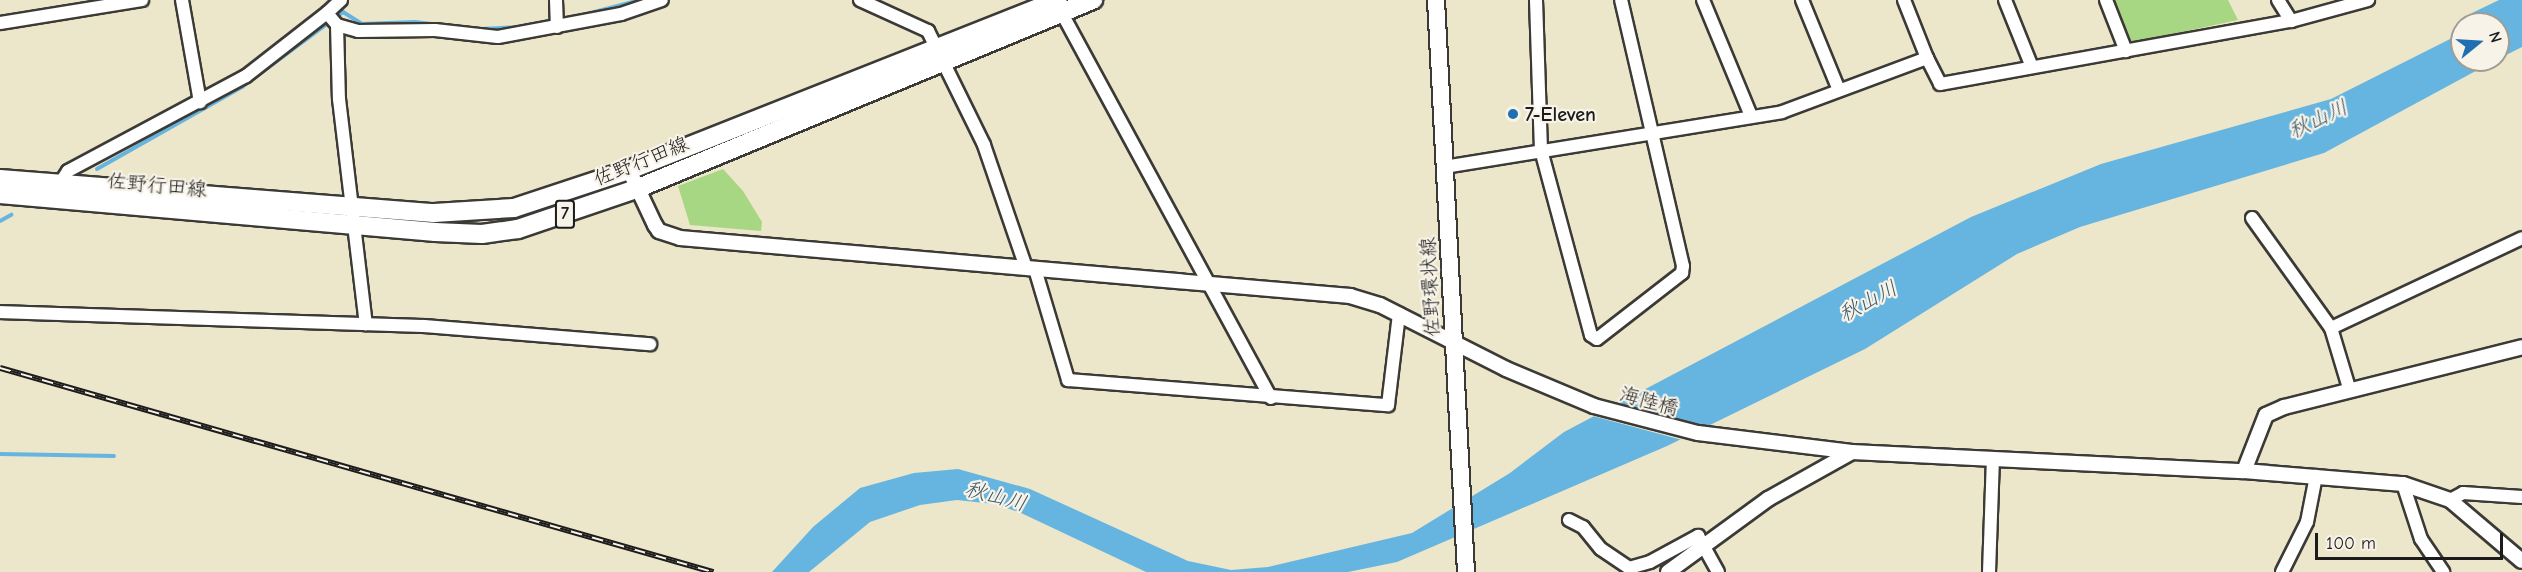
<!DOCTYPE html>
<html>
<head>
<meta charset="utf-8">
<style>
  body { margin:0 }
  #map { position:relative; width:2522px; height:572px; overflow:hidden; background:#ece6ca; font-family:"Comic Neue","Klee One",sans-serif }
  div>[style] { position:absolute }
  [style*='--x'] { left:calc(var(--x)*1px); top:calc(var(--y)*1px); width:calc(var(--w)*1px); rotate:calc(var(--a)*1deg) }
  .green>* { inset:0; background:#a8d784 }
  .water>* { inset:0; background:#66b5e0 }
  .pier>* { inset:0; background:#ece6ca }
  .stream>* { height:4px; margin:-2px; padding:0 2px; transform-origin:2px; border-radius:2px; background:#66b5e0 }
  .roads { filter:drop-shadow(2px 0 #3b3a36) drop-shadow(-2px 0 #3b3a36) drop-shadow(0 2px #3b3a36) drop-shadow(0 -2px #3b3a36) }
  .minor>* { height:12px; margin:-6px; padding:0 6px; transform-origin:6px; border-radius:6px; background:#fff }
  .tertiary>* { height:14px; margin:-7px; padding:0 7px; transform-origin:7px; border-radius:7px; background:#fff }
  .secondary>* { height:16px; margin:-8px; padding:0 8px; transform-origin:8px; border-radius:8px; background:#fff }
  .primary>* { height:18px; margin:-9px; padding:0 9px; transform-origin:9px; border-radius:9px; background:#fff }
  .rail>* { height:6px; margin-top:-3px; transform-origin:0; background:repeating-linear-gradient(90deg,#f7f3e8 0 11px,#1c1c1c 0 22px); box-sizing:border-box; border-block:2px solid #1c1c1c }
  .dots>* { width:16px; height:16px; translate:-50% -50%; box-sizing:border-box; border:3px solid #f7f3e8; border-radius:50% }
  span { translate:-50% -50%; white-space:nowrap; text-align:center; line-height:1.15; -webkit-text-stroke:4.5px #f7f3e8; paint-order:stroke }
  .shield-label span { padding:2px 4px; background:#f7f3e8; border:2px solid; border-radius:4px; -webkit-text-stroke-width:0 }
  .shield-label { font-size:18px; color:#1c1c1c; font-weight:700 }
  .poi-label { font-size:20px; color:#1c1c1c; font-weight:700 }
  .left { translate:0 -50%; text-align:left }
  .street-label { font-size:20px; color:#1c1c1c }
  .water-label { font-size:21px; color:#3a596a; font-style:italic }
  .north { position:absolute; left:2450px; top:12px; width:60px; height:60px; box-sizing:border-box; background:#f7f3e8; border:2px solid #9f9d96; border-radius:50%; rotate:72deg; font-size:16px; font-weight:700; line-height:24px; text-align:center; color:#1c1c1c }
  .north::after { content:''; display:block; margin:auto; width:21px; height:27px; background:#1f6fb2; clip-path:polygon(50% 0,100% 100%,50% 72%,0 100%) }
  .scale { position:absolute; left:2315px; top:533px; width:188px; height:27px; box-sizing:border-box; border:3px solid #1c1c1c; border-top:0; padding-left:8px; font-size:18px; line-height:21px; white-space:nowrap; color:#1c1c1c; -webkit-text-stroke:4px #f7f3e8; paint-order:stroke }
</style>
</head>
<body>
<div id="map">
  <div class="green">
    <i style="clip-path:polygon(2112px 0,2228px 0,2238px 20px,2130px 43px)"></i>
    <i style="clip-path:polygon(723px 169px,743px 191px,762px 222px,761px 231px,690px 225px,678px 186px)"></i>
  </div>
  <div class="water">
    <i style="clip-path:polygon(2499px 0,2522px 0,2522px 47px,2498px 59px,2498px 24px,2467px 24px,2472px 13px)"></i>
    <i style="clip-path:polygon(2462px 33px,2462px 60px,2496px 60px,2324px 153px,2080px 227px,2017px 254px,1865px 349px,1667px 446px,1397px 562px,1348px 572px,1146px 572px,1019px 512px,994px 504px,957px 500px,920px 505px,870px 522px,809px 572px,772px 572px,813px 527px,860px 488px,914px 473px,958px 469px,1030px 489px,1188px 561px,1231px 570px,1268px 567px,1412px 533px,1510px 473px,1564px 432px,1971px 217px,2101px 164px,2331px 99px)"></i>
  </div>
  <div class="pier">
    <i style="clip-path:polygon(1612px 402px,1660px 416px,1712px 428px,1686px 441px,1589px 415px)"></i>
  </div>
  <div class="stream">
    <i style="--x:583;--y:15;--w:59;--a:-14.7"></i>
    <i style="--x:482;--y:29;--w:40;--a:-2.9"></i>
    <i style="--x:97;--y:169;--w:167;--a:-29.5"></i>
    <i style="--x:242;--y:87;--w:126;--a:-36.6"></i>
    <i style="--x:343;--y:12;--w:22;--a:32"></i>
    <i style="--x:362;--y:24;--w:53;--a:-2.2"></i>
    <i style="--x:415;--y:22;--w:51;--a:6.7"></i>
    <i style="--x:0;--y:221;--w:13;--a:-29"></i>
    <i style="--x:0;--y:454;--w:114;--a:1"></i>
  </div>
  <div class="roads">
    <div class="minor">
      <i style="--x:182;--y:0;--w:104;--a:80"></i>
      <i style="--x:341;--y:0;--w:19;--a:137"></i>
      <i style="--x:327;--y:13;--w:16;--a:50"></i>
      <i style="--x:337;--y:25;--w:22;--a:16"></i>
      <i style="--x:358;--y:31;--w:77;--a:-0.7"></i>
      <i style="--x:435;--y:30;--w:63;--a:6.3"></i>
      <i style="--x:498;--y:37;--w:125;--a:-10.6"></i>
      <i style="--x:621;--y:14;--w:43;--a:-18.9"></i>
      <i style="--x:556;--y:0;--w:27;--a:88"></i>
      <i style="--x:860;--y:0;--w:75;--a:24.5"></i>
      <i style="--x:928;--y:31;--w:127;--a:63.8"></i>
      <i style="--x:984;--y:145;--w:130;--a:71.1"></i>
      <i style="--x:1536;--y:0;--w:150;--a:88.1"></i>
      <i style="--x:1541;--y:150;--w:192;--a:74.9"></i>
      <i style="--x:1591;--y:335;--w:7;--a:34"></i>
      <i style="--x:1597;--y:339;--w:108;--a:-37.8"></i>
      <i style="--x:1682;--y:273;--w:7;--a:-82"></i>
      <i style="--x:1683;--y:266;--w:273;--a:-103.1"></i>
      <i style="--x:1703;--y:0;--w:126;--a:67.5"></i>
      <i style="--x:1802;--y:0;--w:97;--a:67.7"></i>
      <i style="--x:1904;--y:0;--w:62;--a:68.4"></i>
      <i style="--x:2005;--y:0;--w:72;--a:68.1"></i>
      <i style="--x:2106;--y:0;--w:55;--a:68.6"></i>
      <i style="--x:2278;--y:0;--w:25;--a:58"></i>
      <i style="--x:2291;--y:21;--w:80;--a:-15.3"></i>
      <i style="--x:1058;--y:6;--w:446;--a:61.5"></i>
      <i style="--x:0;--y:23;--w:144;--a:-9.2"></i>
      <i style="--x:337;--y:25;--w:74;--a:88.5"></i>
      <i style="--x:339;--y:99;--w:227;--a:83.2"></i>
      <i style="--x:1444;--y:167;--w:342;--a:-9.2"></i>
      <i style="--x:1782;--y:112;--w:155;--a:-20.4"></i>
      <i style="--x:1927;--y:58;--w:29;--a:63"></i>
      <i style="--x:1940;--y:84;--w:357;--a:-10.2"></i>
      <i style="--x:57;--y:188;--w:20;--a:-57"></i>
      <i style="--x:68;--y:171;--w:202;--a:-28.1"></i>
      <i style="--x:246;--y:76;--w:103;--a:-37.9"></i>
      <i style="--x:2252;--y:218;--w:135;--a:54.3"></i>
      <i style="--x:2331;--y:328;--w:63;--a:73.3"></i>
      <i style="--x:1035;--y:269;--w:116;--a:73.4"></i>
      <i style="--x:1068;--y:380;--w:321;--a:4.5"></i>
      <i style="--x:1388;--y:405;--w:92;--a:-83.1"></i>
      <i style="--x:0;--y:312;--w:424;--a:1.9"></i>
      <i style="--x:424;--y:326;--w:227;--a:4.6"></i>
      <i style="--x:2331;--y:328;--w:211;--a:-25.2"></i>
      <i style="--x:2403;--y:484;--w:58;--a:71.9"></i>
      <i style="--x:2421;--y:539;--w:40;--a:56"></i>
      <i style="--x:2450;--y:500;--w:15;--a:-28"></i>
      <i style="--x:2463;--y:493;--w:59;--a:3.9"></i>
      <i style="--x:1569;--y:520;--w:16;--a:27"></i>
      <i style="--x:1583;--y:527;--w:28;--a:51"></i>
      <i style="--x:1601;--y:549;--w:34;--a:34"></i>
      <i style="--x:1629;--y:568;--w:22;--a:-16"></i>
      <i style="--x:1650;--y:562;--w:55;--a:-28.4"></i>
      <i style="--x:1698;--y:536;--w:41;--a:60.9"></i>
      <i style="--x:1989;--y:572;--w:114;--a:-88"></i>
      <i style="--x:2282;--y:572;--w:56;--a:-63.4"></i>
      <i style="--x:2307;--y:522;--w:47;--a:-78.9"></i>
    </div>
    <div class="tertiary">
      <i style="--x:629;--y:170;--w:61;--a:64.7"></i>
      <i style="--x:655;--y:225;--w:7;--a:56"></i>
      <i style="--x:659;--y:231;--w:22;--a:18"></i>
      <i style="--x:680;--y:238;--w:673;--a:4.95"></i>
      <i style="--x:1350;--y:296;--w:31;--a:17"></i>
      <i style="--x:1380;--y:305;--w:141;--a:26.9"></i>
      <i style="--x:1506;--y:369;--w:95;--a:22.8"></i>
      <i style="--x:1594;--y:406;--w:107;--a:14.6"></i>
      <i style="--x:1698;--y:433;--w:155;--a:7"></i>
      <i style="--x:1852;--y:452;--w:392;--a:2.8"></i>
      <i style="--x:2244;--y:471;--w:160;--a:4.7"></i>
      <i style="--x:2403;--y:484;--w:50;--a:18.8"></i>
      <i style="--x:2450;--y:500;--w:94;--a:40.3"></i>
      <i style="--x:2244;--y:471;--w:60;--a:-68.6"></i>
      <i style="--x:2266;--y:415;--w:20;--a:-24"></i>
      <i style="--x:2284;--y:407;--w:245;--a:-14.1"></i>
      <i style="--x:1668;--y:572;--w:124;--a:-36.1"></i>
      <i style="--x:1768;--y:499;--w:96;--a:-29.2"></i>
    </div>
    <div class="secondary">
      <i style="--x:1436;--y:0;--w:573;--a:87"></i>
    </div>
    <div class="primary">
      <i style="--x:0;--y:179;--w:435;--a:4.5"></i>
      <i style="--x:434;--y:213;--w:80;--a:-3.6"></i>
      <i style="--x:514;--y:208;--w:121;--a:-18.3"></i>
      <i style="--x:629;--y:170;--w:461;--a:-21.6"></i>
      <i style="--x:0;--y:194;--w:437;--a:5"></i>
      <i style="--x:435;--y:232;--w:47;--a:2.4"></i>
      <i style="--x:482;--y:234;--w:36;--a:-8"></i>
      <i style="--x:518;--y:229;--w:125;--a:-18.7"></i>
      <i style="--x:636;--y:189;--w:495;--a:-22.5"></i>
    </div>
  </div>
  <div class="rail">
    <i style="--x:0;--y:368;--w:742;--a:15.97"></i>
  </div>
  <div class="dots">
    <i style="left:1513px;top:114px;background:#1f6fb2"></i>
  </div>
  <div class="shield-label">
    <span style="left:565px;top:214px">7</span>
  </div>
  <div class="poi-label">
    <span class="left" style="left:1525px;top:114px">7-Eleven</span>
  </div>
  <div class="street-label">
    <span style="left:641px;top:161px;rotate:-22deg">佐野行田線</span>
    <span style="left:157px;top:185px;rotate:5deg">佐野行田線</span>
    <span style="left:1430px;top:287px;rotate:-93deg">佐野環状線</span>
    <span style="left:1649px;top:401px;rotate:15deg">海陸橋</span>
  </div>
  <div class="water-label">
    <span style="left:2318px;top:119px;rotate:-25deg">秋山川</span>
    <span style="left:1868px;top:301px;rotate:-28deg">秋山川</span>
    <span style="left:996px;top:496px;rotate:15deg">秋山川</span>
  </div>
  <div class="north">N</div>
  <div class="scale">100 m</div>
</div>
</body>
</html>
